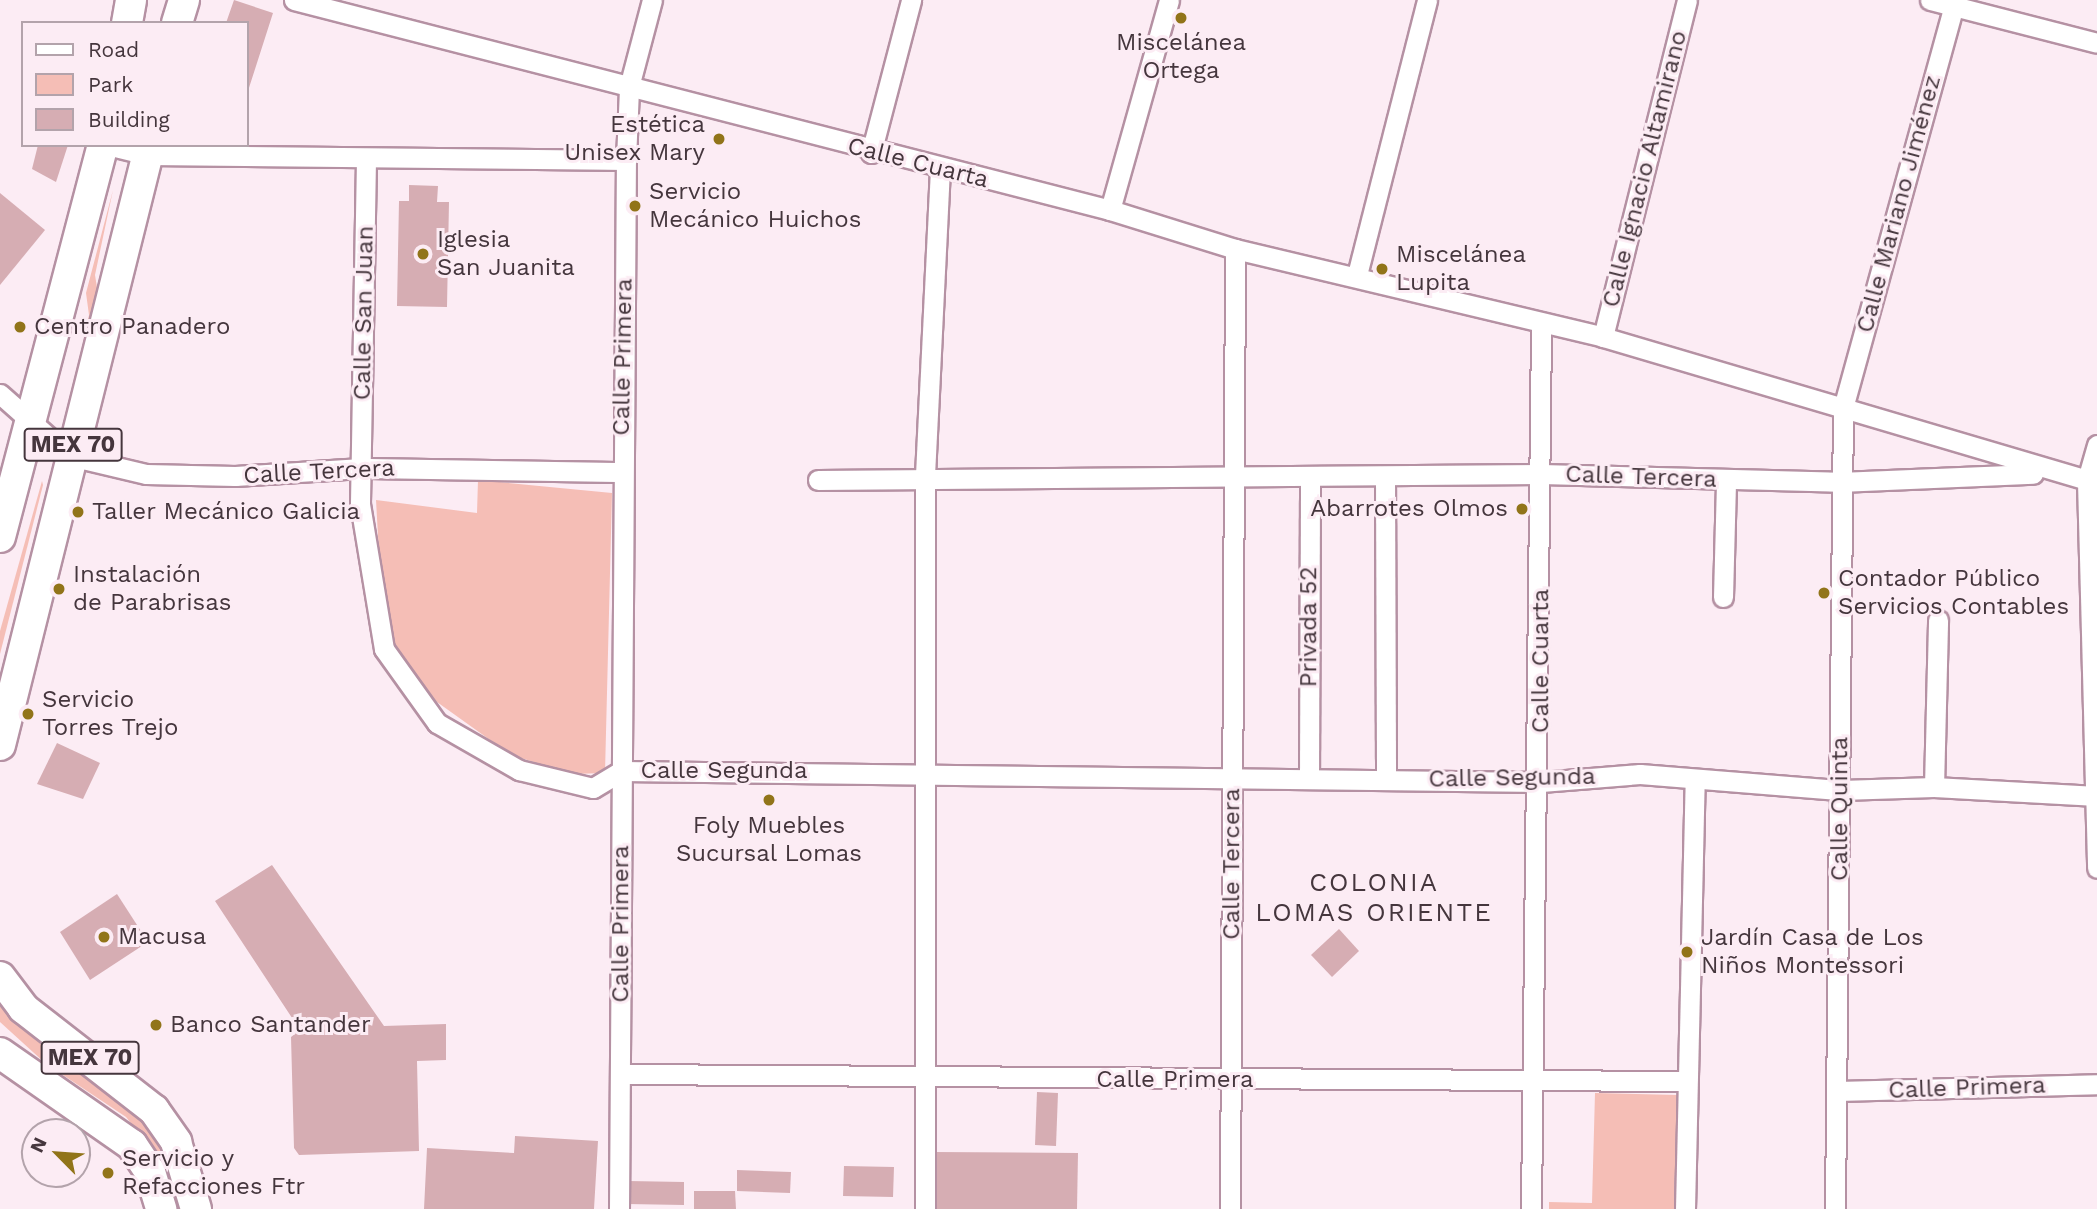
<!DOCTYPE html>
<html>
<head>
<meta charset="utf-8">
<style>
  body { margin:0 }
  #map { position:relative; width:2097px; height:1209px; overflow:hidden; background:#fcecf4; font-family:"Work Sans",sans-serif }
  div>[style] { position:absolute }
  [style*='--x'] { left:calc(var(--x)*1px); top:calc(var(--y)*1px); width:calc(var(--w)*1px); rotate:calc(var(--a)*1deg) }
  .green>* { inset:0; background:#f5beb6 }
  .building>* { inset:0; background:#d6adb3 }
  .roads { filter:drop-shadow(2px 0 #b591a3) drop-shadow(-2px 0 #b591a3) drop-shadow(0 2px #b591a3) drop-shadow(0 -2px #b591a3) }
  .street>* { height:19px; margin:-9.5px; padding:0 9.5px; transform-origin:9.5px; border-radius:9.5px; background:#fff }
  .primary>* { height:30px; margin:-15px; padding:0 15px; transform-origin:15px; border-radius:15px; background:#fff }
  .dots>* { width:19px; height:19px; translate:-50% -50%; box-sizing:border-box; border:4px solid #fcecf4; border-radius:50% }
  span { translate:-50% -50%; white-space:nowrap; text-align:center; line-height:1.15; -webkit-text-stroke:6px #fcecf4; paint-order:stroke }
  .shield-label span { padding:2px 5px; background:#fcecf4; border:2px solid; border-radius:5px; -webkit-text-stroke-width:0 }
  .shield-label { font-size:23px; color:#45363d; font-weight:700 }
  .poi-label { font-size:24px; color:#45363d }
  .right { translate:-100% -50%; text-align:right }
  .left { translate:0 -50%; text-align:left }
  .street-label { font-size:24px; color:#45363d }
  .neighbourhood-label { font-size:26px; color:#45363d; letter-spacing:2px }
  .legend { position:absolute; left:21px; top:21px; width:228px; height:126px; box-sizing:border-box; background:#fcecf4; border:2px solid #b3a3ab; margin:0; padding:9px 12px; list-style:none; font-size:21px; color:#45363d }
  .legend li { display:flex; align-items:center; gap:14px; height:35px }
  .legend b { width:35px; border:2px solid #b3a3ab }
  .north { position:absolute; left:21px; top:1118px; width:70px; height:70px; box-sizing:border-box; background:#fcecf4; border:2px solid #b3a3ab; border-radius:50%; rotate:295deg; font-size:19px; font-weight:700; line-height:28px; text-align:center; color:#45363d }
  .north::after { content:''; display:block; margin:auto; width:24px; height:32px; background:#917419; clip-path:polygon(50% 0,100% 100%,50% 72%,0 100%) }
</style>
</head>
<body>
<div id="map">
  <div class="green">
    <i style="clip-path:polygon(113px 190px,95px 275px,99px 300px,71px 401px,89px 315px,86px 293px)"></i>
    <i style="clip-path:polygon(478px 480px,612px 493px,605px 773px,573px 774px,511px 755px,423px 692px,392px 644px,381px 590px,376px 500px,477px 513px)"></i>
    <i style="clip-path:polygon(42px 481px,43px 485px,0 654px,0 631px)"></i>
    <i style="clip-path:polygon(0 997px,33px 1034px,117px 1093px,156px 1134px,187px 1209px,172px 1209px,142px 1137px,126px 1117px,45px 1063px,0 1022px)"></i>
    <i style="clip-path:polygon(1595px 1093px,1677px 1095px,1674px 1209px,1549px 1209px,1549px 1202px,1592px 1203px)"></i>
  </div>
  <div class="building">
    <i style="clip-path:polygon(234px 0,273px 13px,247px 94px,247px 23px,226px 23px)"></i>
    <i style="clip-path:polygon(38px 145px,68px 145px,56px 182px,32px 169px)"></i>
    <i style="clip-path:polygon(409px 185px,438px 186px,437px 202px,449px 202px,447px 307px,397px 306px,399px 201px,409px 201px)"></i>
    <i style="clip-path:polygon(0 193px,45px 230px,0 285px)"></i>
    <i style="clip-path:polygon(57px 743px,100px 763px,83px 799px,37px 784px)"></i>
    <i style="clip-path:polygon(272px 865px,384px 1026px,446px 1024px,446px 1060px,417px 1061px,419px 1151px,299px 1155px,294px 1148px,291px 1037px,300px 1030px,215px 901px)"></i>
    <i style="clip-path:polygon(117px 894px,148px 942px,90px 980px,60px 932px)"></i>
    <i style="clip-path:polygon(1339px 929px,1359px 951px,1332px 977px,1311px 955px)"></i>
    <i style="clip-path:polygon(1037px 1092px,1058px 1093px,1056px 1146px,1035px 1145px)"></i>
    <i style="clip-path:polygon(515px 1136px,598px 1141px,594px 1209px,424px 1209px,427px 1148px,514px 1153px)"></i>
    <i style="clip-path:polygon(933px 1152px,1078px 1153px,1077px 1209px,932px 1209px)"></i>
    <i style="clip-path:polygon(844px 1166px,894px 1167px,893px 1197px,843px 1196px)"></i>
    <i style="clip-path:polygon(737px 1170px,791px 1172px,790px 1193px,737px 1191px)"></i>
    <i style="clip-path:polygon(628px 1181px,684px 1182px,684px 1205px,627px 1204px)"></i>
    <i style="clip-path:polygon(694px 1191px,735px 1191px,736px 1209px,694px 1209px)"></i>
  </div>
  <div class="roads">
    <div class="street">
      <i style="--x:294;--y:0;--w:843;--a:14.43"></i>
      <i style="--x:1110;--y:210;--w:131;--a:17.3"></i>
      <i style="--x:1235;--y:249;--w:378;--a:13.4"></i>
      <i style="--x:1603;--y:337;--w:515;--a:16.46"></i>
      <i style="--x:1930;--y:0;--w:172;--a:14.4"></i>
      <i style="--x:107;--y:145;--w:42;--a:13.7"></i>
      <i style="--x:148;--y:155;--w:478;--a:0.6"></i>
      <i style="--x:871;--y:153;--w:158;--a:-75.3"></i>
      <i style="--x:366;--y:159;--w:345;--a:91"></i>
      <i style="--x:360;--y:504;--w:147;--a:80.6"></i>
      <i style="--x:384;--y:649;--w:91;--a:54.4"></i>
      <i style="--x:437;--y:723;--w:95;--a:29.8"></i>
      <i style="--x:519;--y:770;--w:76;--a:13.7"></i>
      <i style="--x:593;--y:788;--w:33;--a:-31"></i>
      <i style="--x:621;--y:771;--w:920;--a:0.69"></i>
      <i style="--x:1541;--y:782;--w:99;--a:-4.6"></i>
      <i style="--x:1640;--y:774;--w:202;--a:4.6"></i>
      <i style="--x:1841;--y:790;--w:93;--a:-1.8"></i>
      <i style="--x:1934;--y:787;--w:163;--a:3.2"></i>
      <i style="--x:1110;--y:210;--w:218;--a:-74.3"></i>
      <i style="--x:1357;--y:275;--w:284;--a:-75.7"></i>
      <i style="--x:1603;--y:337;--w:347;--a:-76"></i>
      <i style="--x:0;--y:394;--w:94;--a:41.5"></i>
      <i style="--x:70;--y:456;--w:78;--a:13.3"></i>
      <i style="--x:146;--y:474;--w:89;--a:1.3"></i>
      <i style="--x:235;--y:476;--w:127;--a:-3.6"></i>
      <i style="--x:362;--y:468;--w:260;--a:0.9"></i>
      <i style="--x:2097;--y:445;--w:37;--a:106"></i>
      <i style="--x:2087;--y:481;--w:387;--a:88.5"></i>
      <i style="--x:1385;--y:477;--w:302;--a:89.8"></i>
      <i style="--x:818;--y:480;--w:723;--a:-0.48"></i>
      <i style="--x:1541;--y:474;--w:298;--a:1.5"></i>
      <i style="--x:1839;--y:482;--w:194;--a:-2.4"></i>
      <i style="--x:1723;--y:597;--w:117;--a:-88.5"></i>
      <i style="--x:1309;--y:778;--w:302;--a:-89.8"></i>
      <i style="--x:1934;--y:787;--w:167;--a:-88.6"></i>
      <i style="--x:620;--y:1074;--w:1067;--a:0.38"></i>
      <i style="--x:1837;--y:1091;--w:260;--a:-1.5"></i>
      <i style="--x:619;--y:1209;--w:1049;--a:-89.62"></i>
      <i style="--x:626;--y:160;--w:73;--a:-87.6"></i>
      <i style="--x:629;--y:87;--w:90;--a:-75.2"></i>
      <i style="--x:925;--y:1209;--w:734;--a:-90"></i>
      <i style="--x:925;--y:475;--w:305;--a:-87.2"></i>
      <i style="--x:1230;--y:1209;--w:960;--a:-89.7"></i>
      <i style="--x:1531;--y:1209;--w:886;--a:-89.35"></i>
      <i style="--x:1685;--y:1209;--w:430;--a:-88.7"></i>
      <i style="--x:1835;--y:1209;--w:801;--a:-89.43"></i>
      <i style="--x:1843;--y:408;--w:423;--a:-74.6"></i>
    </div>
    <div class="primary">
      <i style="--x:127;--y:23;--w:23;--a:-80"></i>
      <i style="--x:177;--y:23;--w:24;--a:-73"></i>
      <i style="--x:0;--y:537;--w:405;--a:-75.3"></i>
      <i style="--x:0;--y:745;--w:618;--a:-75.96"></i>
      <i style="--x:0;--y:977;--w:39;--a:53"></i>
      <i style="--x:23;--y:1008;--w:166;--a:37.9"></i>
      <i style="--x:154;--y:1110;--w:39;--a:55"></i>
      <i style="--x:176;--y:1142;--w:70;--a:73.4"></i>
      <i style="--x:0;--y:1053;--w:161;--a:34.9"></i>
      <i style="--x:132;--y:1145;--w:32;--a:56"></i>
      <i style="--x:150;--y:1172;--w:39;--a:73"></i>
    </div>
  </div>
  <div class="dots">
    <i style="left:1181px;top:18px;background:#917419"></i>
    <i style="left:719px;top:139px;background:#917419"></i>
    <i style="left:635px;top:206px;background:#917419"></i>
    <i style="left:423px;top:254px;background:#917419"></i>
    <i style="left:1382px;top:269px;background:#917419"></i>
    <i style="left:20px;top:327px;background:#917419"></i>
    <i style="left:1522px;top:509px;background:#917419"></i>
    <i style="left:78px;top:512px;background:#917419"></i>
    <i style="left:59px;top:589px;background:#917419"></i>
    <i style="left:1824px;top:593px;background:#917419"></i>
    <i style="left:28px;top:714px;background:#917419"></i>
    <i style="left:769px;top:800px;background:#917419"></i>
    <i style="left:104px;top:937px;background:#917419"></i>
    <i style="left:1687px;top:952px;background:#917419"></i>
    <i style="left:156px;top:1025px;background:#917419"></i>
    <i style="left:108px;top:1173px;background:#917419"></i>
  </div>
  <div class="shield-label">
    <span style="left:73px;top:445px">MEX 70</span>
    <span style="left:90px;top:1058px">MEX 70</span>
  </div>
  <div class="poi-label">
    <span style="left:1181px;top:57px">Miscelánea<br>Ortega</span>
    <span class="right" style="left:705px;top:139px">Estética<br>Unisex Mary</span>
    <span class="left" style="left:649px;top:206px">Servicio<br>Mecánico Huichos</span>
    <span class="left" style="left:437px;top:254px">Iglesia<br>San Juanita</span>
    <span class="left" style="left:1396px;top:269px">Miscelánea<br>Lupita</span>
    <span class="left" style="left:34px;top:327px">Centro Panadero</span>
    <span class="right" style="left:1508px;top:509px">Abarrotes Olmos</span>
    <span class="left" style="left:92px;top:512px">Taller Mecánico Galicia</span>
    <span class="left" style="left:73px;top:589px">Instalación<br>de Parabrisas</span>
    <span class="left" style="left:1838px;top:593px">Contador Público<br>Servicios Contables</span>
    <span class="left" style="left:42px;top:714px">Servicio<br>Torres Trejo</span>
    <span style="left:769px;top:840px">Foly Muebles<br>Sucursal Lomas</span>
    <span class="left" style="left:118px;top:937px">Macusa</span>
    <span class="left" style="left:1701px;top:952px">Jardín Casa de Los<br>Niños Montessori</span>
    <span class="left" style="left:170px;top:1025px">Banco Santander</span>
    <span class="left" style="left:122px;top:1173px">Servicio y<br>Refacciones Ftr</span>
  </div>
  <div class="street-label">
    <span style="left:918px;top:163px;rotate:14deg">Calle Cuarta</span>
    <span style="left:1645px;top:169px;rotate:-76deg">Calle Ignacio Altamirano</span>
    <span style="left:1899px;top:204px;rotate:-75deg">Calle Mariano Jiménez</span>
    <span style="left:364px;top:313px;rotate:-89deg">Calle San Juan</span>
    <span style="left:623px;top:357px;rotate:-89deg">Calle Primera</span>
    <span style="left:319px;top:472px;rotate:-3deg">Calle Tercera</span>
    <span style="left:1641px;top:477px;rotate:2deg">Calle Tercera</span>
    <span style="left:1309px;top:627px;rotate:-90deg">Privada 52</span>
    <span style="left:1541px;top:661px;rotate:-90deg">Calle Cuarta</span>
    <span style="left:724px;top:771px">Calle Segunda</span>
    <span style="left:1512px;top:778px;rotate:-1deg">Calle Segunda</span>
    <span style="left:1840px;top:809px;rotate:-90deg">Calle Quinta</span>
    <span style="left:1232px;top:864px;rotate:-90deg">Calle Tercera</span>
    <span style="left:621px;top:924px;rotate:-90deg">Calle Primera</span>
    <span style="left:1175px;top:1080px">Calle Primera</span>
    <span style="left:1967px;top:1088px;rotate:-2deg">Calle Primera</span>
  </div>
  <div class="neighbourhood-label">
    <span style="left:1374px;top:898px">COLONIA<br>LOMAS ORIENTE</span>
  </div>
  <ul class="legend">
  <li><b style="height:9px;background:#fff"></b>Road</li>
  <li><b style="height:19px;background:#f5beb6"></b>Park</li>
  <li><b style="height:19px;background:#d6adb3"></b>Building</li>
  </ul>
  <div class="north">N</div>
</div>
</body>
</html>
